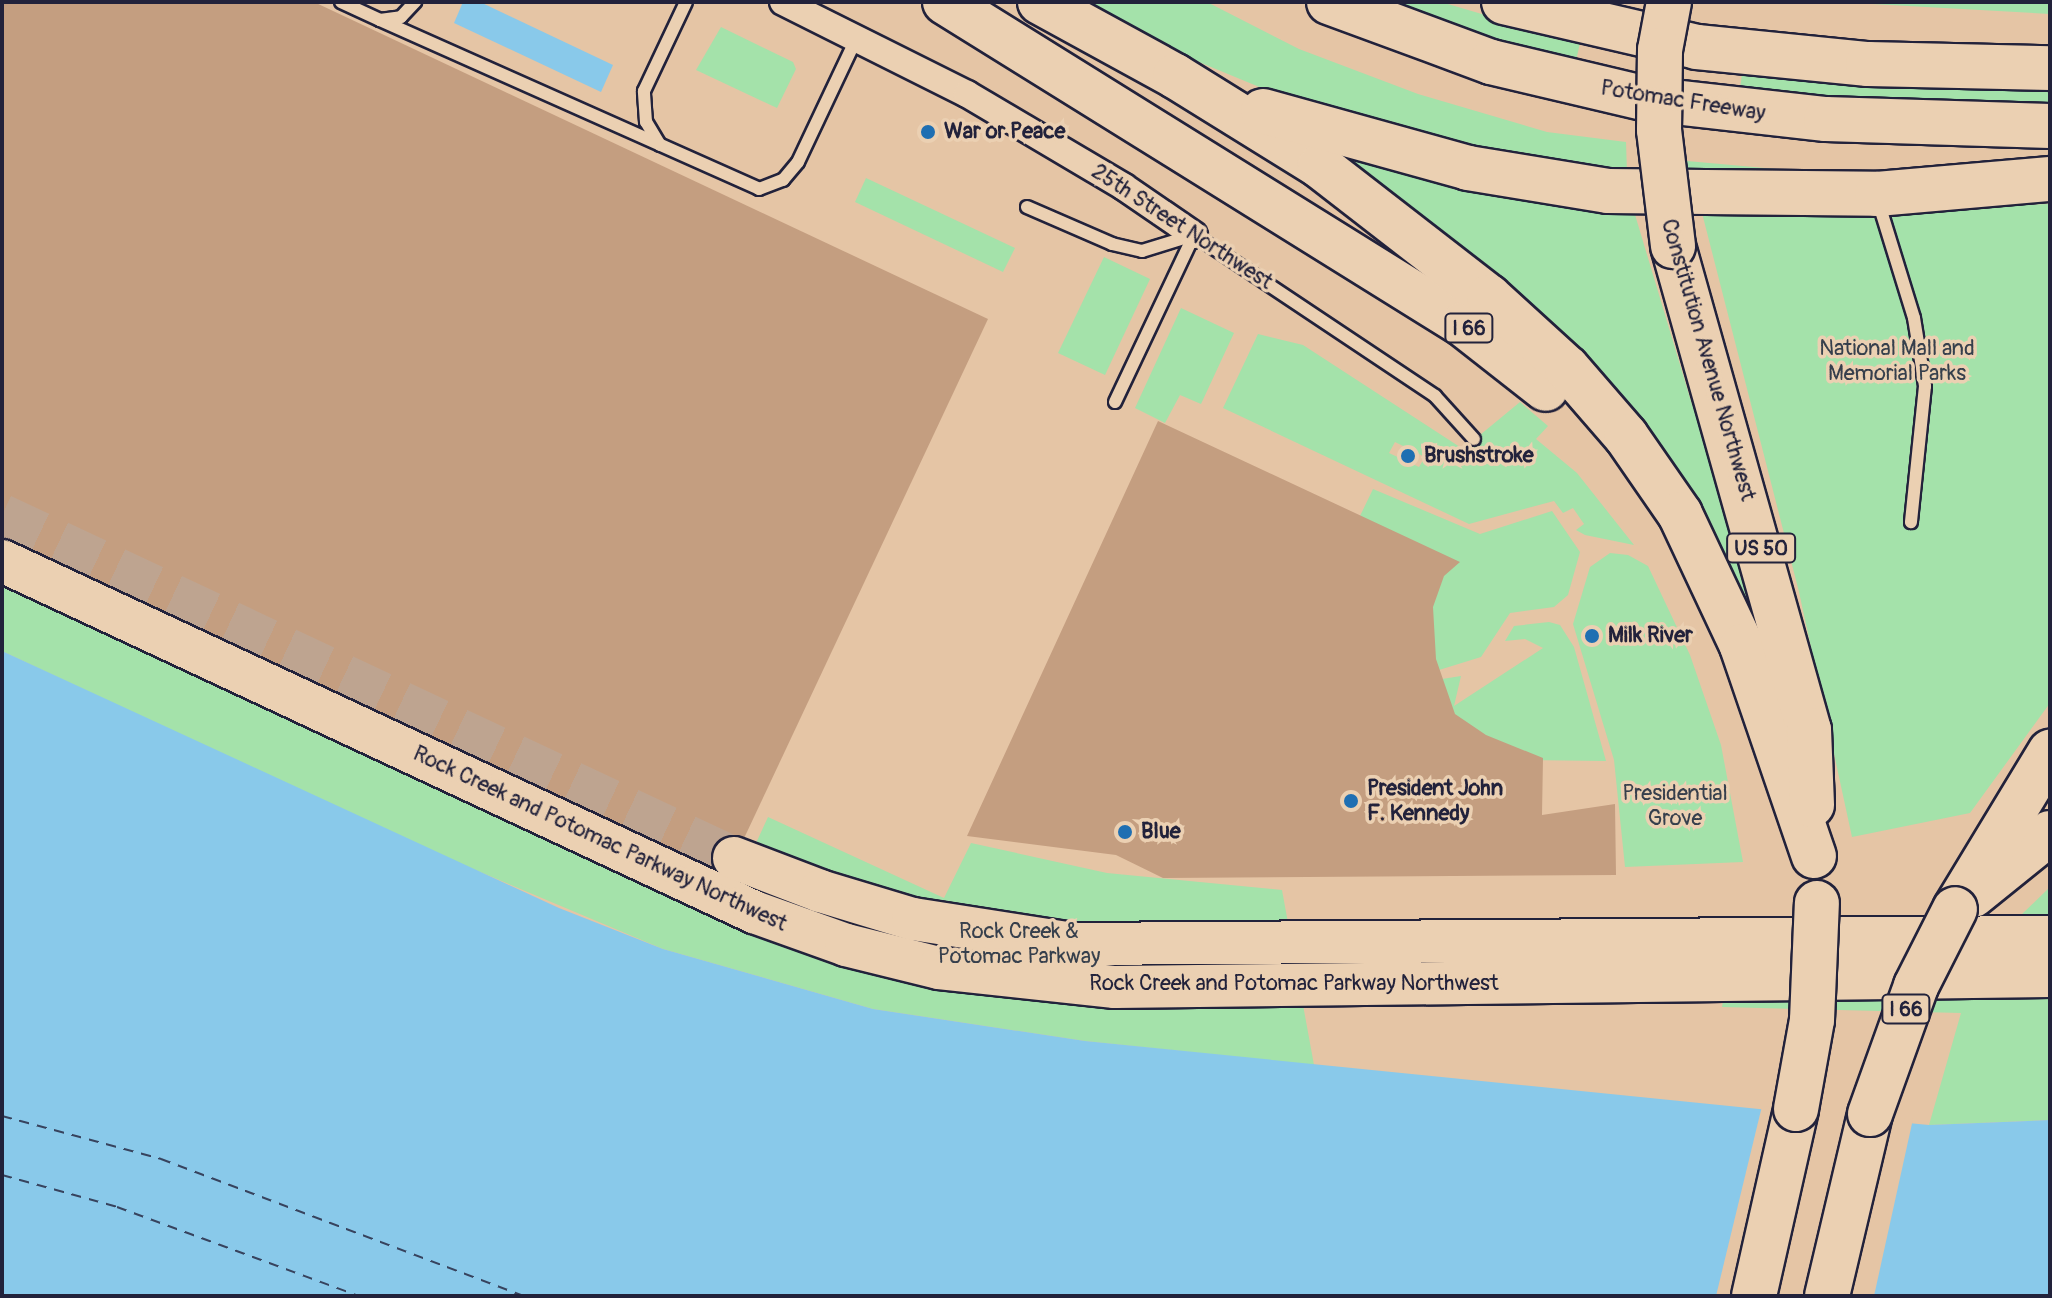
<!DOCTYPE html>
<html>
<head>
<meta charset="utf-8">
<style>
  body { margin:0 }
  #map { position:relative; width:2052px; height:1298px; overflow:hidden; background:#e5c5a5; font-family:Pangolin,sans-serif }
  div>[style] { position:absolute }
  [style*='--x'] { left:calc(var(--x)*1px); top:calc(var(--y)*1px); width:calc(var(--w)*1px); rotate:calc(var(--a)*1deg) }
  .green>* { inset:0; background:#a4e2aa }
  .water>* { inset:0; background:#89c9ea }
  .pier>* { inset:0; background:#e5c5a5 }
  .ferry>* { height:2px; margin-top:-1px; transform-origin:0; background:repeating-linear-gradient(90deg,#37435e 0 10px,transparent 0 18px) }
  .building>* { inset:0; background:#c49e80 }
  .primary-tunnel>* { height:42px; margin-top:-21px; transform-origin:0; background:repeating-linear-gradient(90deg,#bea490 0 42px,transparent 0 63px) }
  .roads { filter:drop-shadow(2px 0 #22223b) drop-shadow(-2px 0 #22223b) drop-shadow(0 2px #22223b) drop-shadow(0 -2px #22223b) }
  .lane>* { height:12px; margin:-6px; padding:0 6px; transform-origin:6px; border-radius:6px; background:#ebd0b2 }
  .street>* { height:26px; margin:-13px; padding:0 13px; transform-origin:13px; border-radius:13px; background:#ebd0b2 }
  .primary>* { height:42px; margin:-21px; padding:0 21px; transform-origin:21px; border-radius:21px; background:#ebd0b2 }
  .highway>* { height:44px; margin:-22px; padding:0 22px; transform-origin:22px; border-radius:22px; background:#ebd0b2 }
  .bridges { filter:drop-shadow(2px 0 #22223b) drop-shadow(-2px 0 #22223b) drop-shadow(0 2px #22223b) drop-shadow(0 -2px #22223b) }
  .highway-bridge>* { height:44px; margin:-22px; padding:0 22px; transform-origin:22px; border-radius:22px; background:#ebd0b2 }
  .dots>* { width:22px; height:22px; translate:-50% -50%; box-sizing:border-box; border:4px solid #ebd0b2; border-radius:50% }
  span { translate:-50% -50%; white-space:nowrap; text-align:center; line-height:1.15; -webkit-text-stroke:7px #ebd0b2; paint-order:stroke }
  .shield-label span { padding:2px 6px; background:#ebd0b2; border:2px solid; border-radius:6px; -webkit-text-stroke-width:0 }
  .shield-label { font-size:20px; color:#22223b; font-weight:700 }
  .street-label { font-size:22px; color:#22223b }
  .poi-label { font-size:22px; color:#22223b; font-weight:700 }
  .left { translate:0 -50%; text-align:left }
  .park-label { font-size:22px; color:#363f4c }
  .frame { position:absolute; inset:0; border:4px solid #22223b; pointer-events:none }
</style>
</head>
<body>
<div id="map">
  <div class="green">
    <i style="clip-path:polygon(1079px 2px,1207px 2px,1299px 49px,1418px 94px,1547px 132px,1626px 142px,1627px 173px,1535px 165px,1269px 91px,1165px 48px)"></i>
    <i style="clip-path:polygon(1383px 2px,1441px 2px,1580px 43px,1575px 65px)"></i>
    <i style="clip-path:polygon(1836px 2px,2050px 2px,2050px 14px)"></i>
    <i style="clip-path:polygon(721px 27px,793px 62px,796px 69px,777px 108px,696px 70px)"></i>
    <i style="clip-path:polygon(1742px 74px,2050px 88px,2050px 109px,1739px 96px)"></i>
    <i style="clip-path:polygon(1339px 157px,1633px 208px,1690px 398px,1802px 732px,1703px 520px)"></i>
    <i style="clip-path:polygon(1687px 161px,1776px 169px,1776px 176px,1689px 181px)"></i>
    <i style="clip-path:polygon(866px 178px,1015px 248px,1003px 272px,855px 202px)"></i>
    <i style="clip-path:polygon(2050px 204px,2050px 703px,1970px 813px,1852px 837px,1799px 592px,1702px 213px)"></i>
    <i style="clip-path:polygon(1104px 257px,1150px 279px,1105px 375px,1058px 353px)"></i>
    <i style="clip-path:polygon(1181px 308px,1234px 333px,1201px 404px,1180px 395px,1165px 423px,1135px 408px)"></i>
    <i style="clip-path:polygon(evenodd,1258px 334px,1303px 345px,1463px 449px,1520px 402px,1548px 426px,1536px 439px,1577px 473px,1634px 545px,1585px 535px,1576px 530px,1584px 524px,1573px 508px,1563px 513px,1554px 501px,1469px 524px,1223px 408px,1258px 334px,1395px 442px,1425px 457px,1419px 467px,1389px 453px,1395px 442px)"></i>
    <i style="clip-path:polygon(2px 480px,756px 843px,768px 817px,944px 898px,971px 843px,1107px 873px,1282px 890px,1314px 1065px,1085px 1041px,873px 1009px,663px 949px,397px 837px,2px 651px)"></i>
    <i style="clip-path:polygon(1373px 489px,1480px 534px,1552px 511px,1580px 552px,1568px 595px,1554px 607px,1510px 613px,1481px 657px,1439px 670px,1360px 516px)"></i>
    <i style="clip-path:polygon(1610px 553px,1628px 555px,1648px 566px,1690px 655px,1721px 745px,1743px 862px,1625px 867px,1614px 760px,1573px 624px,1590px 567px)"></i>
    <i style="clip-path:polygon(1549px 622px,1560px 625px,1574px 647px,1606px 761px,1380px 758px,1404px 685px,1461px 676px,1454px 706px,1543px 648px,1525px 639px,1505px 641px,1514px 626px)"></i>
    <i style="clip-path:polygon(2050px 887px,2050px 1120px,1929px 1125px,1961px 1013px,1722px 1007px,1737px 924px,2021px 915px)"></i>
  </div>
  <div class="water">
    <i style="clip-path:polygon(463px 2px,480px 2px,613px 65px,601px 92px,454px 23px)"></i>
    <i style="clip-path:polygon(2px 651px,559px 908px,663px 949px,873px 1009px,1085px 1041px,1759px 1109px,1929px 1125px,2050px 1120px,2050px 1296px,2px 1296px)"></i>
  </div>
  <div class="pier">
    <i style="clip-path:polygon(1762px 1106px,1913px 1119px,1874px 1296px,1716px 1296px)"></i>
  </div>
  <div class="ferry">
    <i style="--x:2;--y:1116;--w:165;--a:15.1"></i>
    <i style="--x:161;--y:1159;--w:387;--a:20.7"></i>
    <i style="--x:2;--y:1175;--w:119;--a:15.5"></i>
    <i style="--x:117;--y:1207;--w:258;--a:20.2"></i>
  </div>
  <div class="building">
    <i style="clip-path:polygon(2px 2px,314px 2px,988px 319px,723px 883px,2px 544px)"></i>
    <i style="clip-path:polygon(1158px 421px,1460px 562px,1444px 576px,1433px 607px,1436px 659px,1455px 714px,1486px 735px,1543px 758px,1542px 815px,1615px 804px,1616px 875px,1163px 878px,1116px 855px,967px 836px)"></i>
  </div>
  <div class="primary-tunnel">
    <i style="--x:2;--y:515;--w:808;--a:25.11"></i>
  </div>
  <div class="roads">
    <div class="lane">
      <i style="--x:341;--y:2;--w:43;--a:24.8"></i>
      <i style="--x:380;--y:20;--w:21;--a:-8"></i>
      <i style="--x:401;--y:17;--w:21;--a:-47"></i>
      <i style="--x:380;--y:20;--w:415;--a:24"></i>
      <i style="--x:759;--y:189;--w:26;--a:-21"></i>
      <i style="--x:783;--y:180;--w:23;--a:-50"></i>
      <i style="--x:798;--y:162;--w:138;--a:-64.7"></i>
      <i style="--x:660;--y:145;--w:27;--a:-121"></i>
      <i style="--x:646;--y:122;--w:31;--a:-94"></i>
      <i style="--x:644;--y:91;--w:98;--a:-64.7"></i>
      <i style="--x:1878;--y:201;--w:122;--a:72.9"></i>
      <i style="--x:1914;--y:318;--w:69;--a:80.8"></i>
      <i style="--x:1925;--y:386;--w:137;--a:95.9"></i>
      <i style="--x:1027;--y:207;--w:93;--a:23.5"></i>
      <i style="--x:1112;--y:244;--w:31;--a:13"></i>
      <i style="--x:1142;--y:251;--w:54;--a:-17.1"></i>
      <i style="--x:1194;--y:235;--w:290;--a:33.7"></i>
      <i style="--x:1435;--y:396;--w:58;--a:47.8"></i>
      <i style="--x:1115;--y:402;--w:185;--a:-64.7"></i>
    </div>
    <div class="street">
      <i style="--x:783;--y:2;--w:206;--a:26.6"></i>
      <i style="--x:967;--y:94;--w:182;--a:30.6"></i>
      <i style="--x:1124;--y:187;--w:85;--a:34.4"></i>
    </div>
    <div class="primary">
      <i style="--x:2;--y:561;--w:830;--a:25.02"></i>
      <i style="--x:754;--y:912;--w:98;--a:19.7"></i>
      <i style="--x:846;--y:945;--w:96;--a:13.9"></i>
      <i style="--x:939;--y:968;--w:177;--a:6.2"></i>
      <i style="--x:1115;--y:987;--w:935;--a:-0.67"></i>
      <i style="--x:734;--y:858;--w:92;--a:21"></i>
      <i style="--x:820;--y:891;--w:97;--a:16.8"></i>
      <i style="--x:913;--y:919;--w:162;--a:8.9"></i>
      <i style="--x:1073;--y:944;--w:977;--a:-0.41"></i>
    </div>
    <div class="highway">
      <i style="--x:945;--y:2;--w:610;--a:31.87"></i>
      <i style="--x:1463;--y:324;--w:105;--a:38.1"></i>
      <i style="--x:1040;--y:2;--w:154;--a:28.7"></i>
      <i style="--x:1175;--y:76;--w:171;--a:31.8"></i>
      <i style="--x:1320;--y:166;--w:214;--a:37.8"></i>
      <i style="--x:1489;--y:297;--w:105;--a:42.3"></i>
      <i style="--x:1567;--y:368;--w:90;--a:49.1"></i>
      <i style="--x:1626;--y:436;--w:95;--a:55.3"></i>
      <i style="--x:1680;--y:514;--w:146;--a:64.8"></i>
      <i style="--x:1742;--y:646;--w:222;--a:71.1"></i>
      <i style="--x:1329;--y:2;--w:173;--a:20.3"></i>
      <i style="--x:1491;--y:62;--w:160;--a:13.3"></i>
      <i style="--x:1647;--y:99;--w:180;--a:6.4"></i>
      <i style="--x:1826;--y:119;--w:224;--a:1.8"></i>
      <i style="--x:1504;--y:2;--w:198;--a:13.1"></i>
      <i style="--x:1697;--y:47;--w:172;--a:5.7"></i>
      <i style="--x:1868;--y:64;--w:182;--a:1.3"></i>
      <i style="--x:1263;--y:111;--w:213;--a:15.5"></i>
      <i style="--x:1468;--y:168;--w:142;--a:9.3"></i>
      <i style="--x:1608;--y:191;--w:269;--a:0.6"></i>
      <i style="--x:1877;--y:194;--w:174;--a:-5"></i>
      <i style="--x:1673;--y:246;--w:503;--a:74.31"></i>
      <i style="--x:1809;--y:730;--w:75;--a:87.7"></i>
      <i style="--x:1973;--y:895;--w:99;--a:-38.8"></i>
      <i style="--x:1955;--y:909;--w:184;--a:-58.8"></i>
      <i style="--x:1754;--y:1296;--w:192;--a:-77.3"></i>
      <i style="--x:1827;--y:1296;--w:187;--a:-76.7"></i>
    </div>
  </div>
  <div class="bridges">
    <div class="highway-bridge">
      <i style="--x:1669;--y:2;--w:49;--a:100.6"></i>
      <i style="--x:1660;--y:50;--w:80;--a:90.7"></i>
      <i style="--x:1659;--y:130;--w:117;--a:83.1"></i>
      <i style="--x:1796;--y:1109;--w:90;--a:-79.8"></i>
      <i style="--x:1812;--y:1020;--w:117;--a:-87.6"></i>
      <i style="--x:1870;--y:1114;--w:136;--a:-70.2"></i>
      <i style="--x:1916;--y:986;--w:86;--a:-63.1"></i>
    </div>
  </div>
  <div class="dots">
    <i style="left:928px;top:132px;background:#1f6fb2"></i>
    <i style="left:1408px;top:456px;background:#1f6fb2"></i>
    <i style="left:1592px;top:636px;background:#1f6fb2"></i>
    <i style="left:1351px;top:801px;background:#1f6fb2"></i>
    <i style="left:1125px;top:832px;background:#1f6fb2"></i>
  </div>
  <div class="shield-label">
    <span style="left:1469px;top:328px">I 66</span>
    <span style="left:1761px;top:548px">US 50</span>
    <span style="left:1906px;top:1009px">I 66</span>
  </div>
  <div class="street-label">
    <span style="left:1683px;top:101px;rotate:9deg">Potomac Freeway</span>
    <span style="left:1182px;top:227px;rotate:33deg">25th Street Northwest</span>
    <span style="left:1708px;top:360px;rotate:74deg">Constitution Avenue Northwest</span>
    <span style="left:600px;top:839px;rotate:25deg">Rock Creek and Potomac Parkway Northwest</span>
    <span style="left:1294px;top:984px">Rock Creek and Potomac Parkway Northwest</span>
  </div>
  <div class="poi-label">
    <span class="left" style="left:944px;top:132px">War or Peace</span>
    <span class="left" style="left:1424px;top:456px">Brushstroke</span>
    <span class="left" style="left:1608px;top:636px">Milk River</span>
    <span class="left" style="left:1367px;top:801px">President John<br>F. Kennedy</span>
    <span class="left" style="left:1141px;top:832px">Blue</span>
  </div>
  <div class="park-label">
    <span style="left:1897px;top:361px">National Mall and<br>Memorial Parks</span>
    <span style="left:1675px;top:806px">Presidential<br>Grove</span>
    <span style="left:1019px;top:944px">Rock Creek &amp;<br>Potomac Parkway</span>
  </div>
  <div class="frame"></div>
</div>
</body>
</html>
